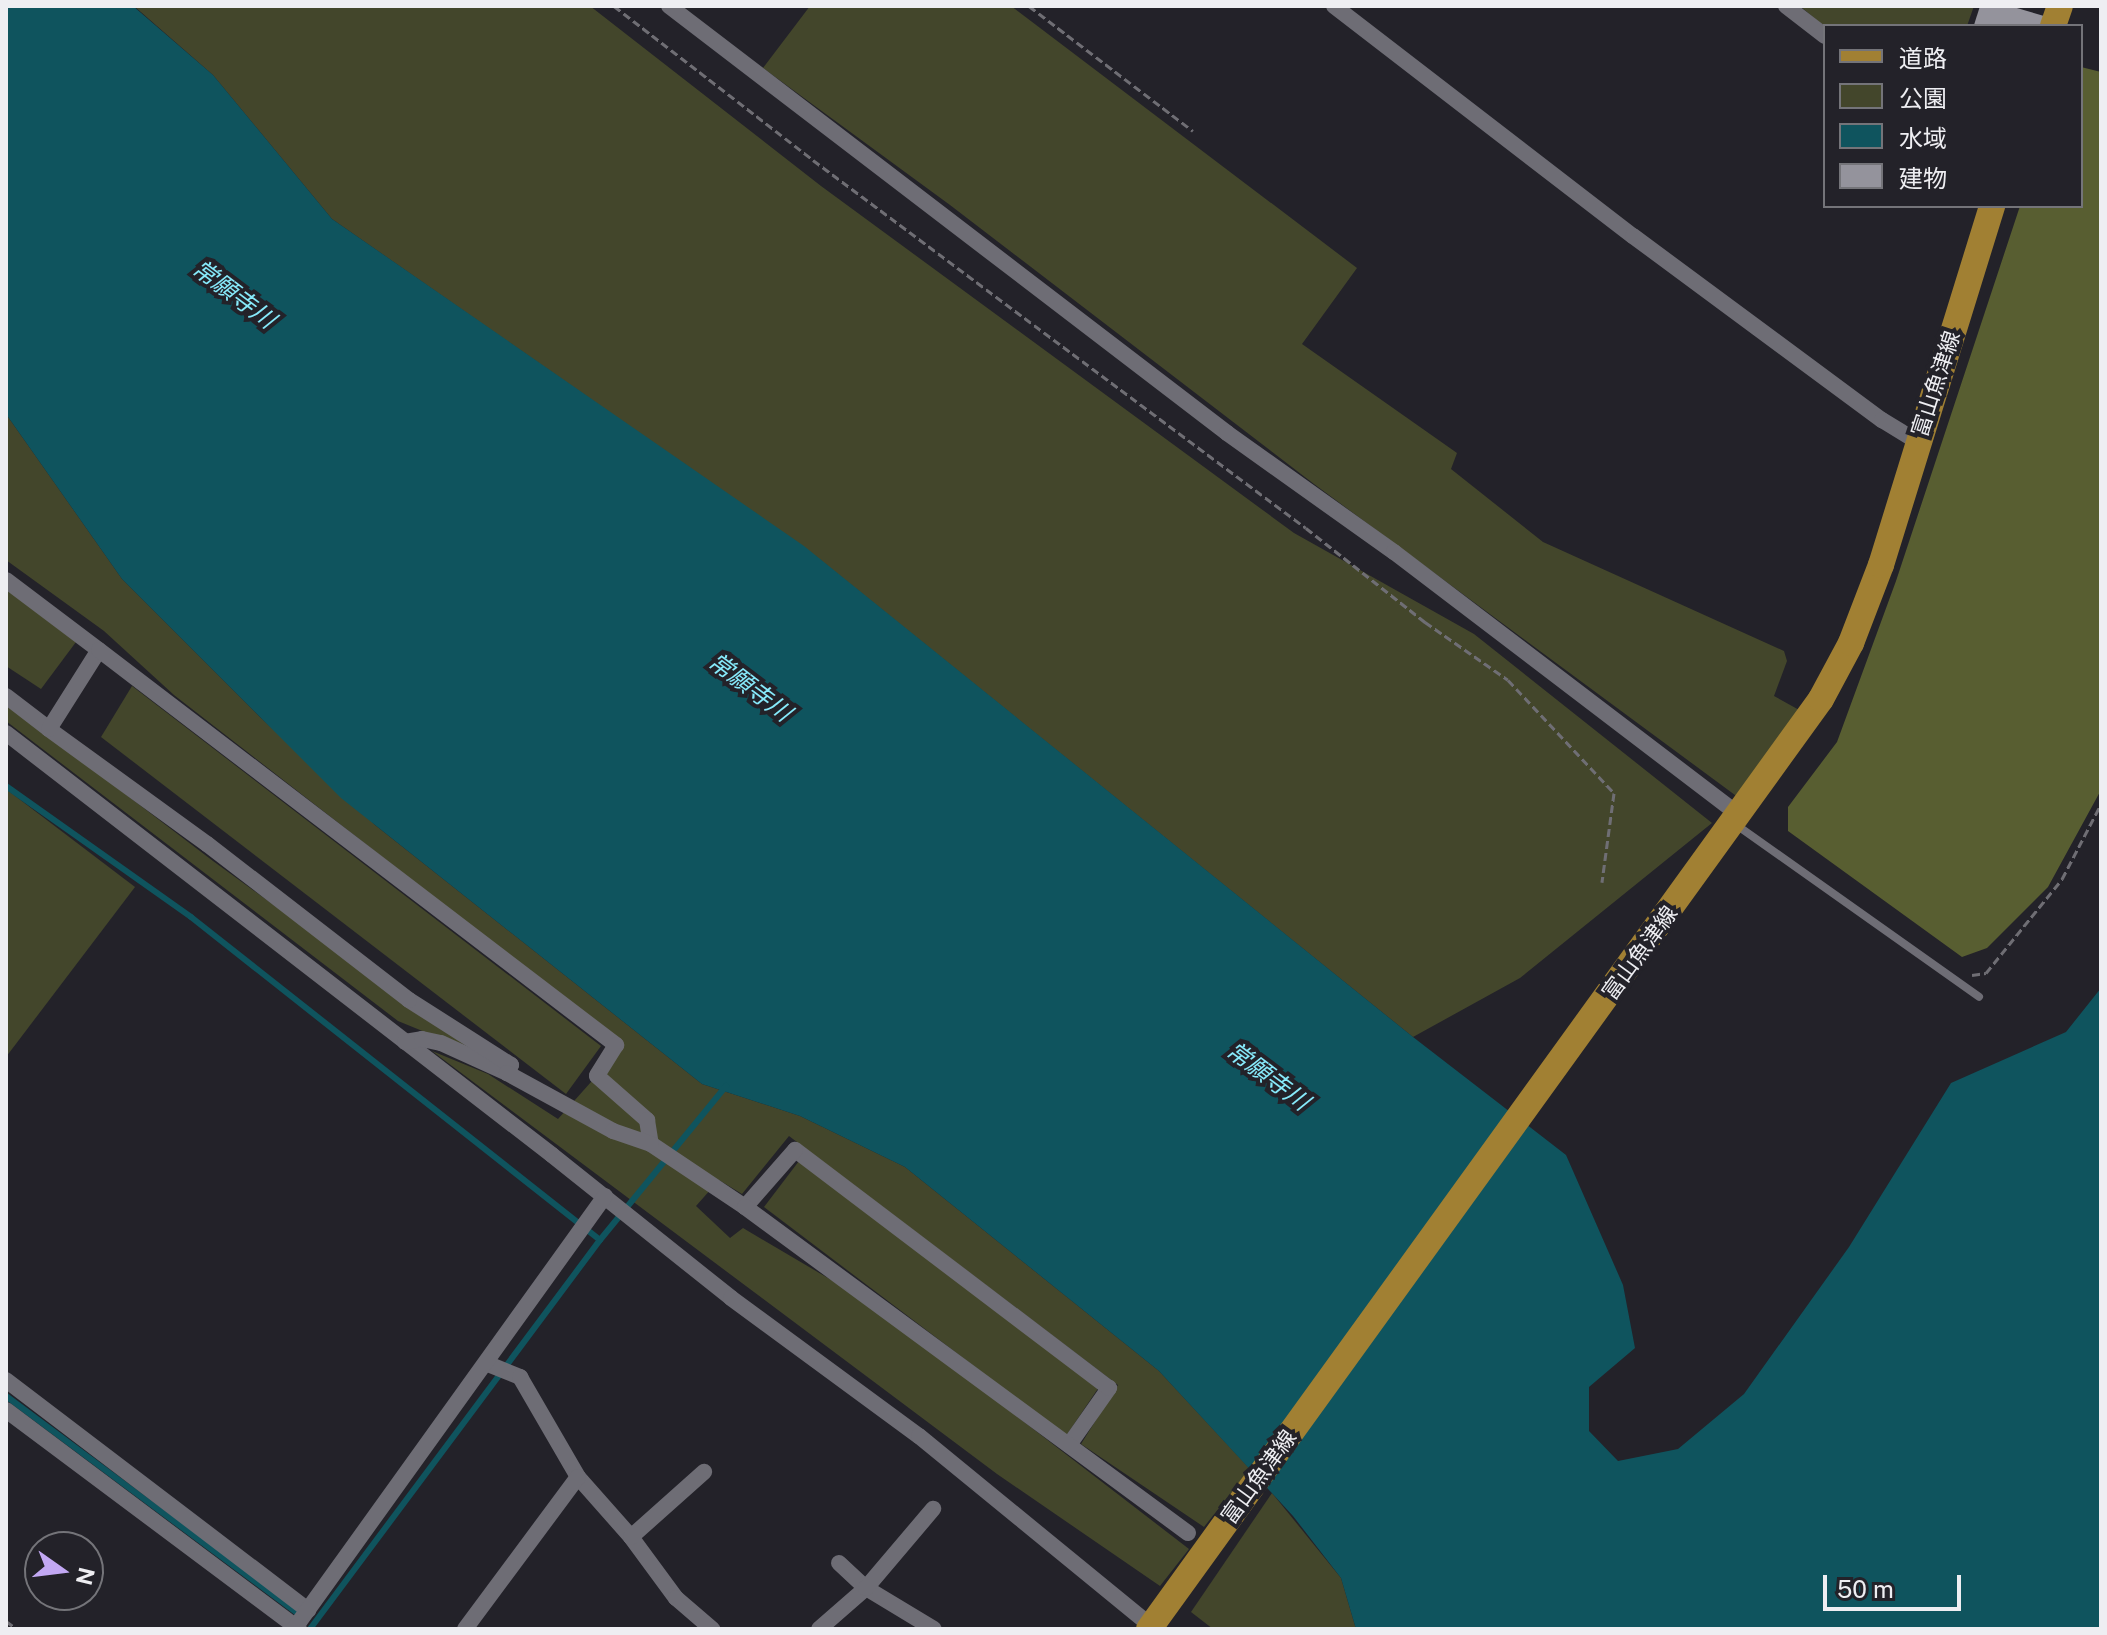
<!DOCTYPE html>
<html>
<head>
<meta charset="utf-8">
<style>
  body { margin:0 }
  #map { position:relative; width:2107px; height:1635px; overflow:hidden; background:#232229; font-family:"Public Sans","Noto Sans JP",sans-serif }
  div>[style] { position:absolute }
  [style*='--x'] { left:calc(var(--x)*1px); top:calc(var(--y)*1px); width:calc(var(--w)*1px); rotate:calc(var(--a)*1deg) }
  .green>* { inset:0; background:#43462b }
  .forest>* { inset:0; background:#585e31 }
  .water>* { inset:0; background:#0f545e }
  .stream>* { height:6px; margin:-3px; padding:0 3px; transform-origin:3px; border-radius:3px; background:#0f545e }
  .building>* { inset:0; background:#94939c }
  .path>* { height:3px; margin-top:-1.5px; transform-origin:0; background:repeating-linear-gradient(90deg,#6f6e74 0 8px,transparent 0 12px) }
  .service>* { height:8px; margin:-4px; padding:0 4px; transform-origin:4px; border-radius:4px; background:#6e6d75 }
  .minor>* { height:16px; margin:-8px; padding:0 8px; transform-origin:8px; border-radius:8px; background:#6e6d75 }
  .primary>* { height:26px; margin:-13px; padding:0 13px; transform-origin:13px; border-radius:13px; background:#a18033 }
  span { translate:-50% -50%; white-space:nowrap; text-align:center; line-height:1.15; -webkit-text-stroke:8px #232229; paint-order:stroke }
  .street-label { font-size:22px; color:#eeeef2 }
  .water-label { font-size:24px; color:#87eafb; font-style:italic }
  .frame { position:absolute; inset:0; border:8px solid #eeeef2; pointer-events:none }
  .legend { position:absolute; left:1823px; top:24px; width:260px; height:184px; box-sizing:border-box; background:#232229; border:2px solid #747479; margin:0; padding:10px 14px; list-style:none; font-size:24px; color:#eeeef2 }
  .legend li { display:flex; align-items:center; gap:16px; height:40px }
  .legend b { width:40px; border:2px solid #747479 }
  .north { position:absolute; left:24px; top:1531px; width:80px; height:80px; box-sizing:border-box; background:#232229; border:2px solid #747479; border-radius:50%; rotate:104deg; font-size:22px; font-weight:700; line-height:32px; text-align:center; color:#eeeef2 }
  .north::after { content:''; display:block; margin:auto; width:28px; height:36px; background:#c2a8f3; clip-path:polygon(50% 0,100% 100%,50% 72%,0 100%) }
  .scale { position:absolute; left:1823px; top:1575px; width:138px; height:36px; box-sizing:border-box; border:4px solid #eeeef2; border-top:0; padding-left:10px; font-size:24px; line-height:28px; white-space:nowrap; color:#eeeef2; -webkit-text-stroke:6px #232229; paint-order:stroke }
</style>
</head>
<body>
<div id="map">
  <div class="green">
    <i style="clip-path:polygon(134px 6px,590px 6px,821px 186px,1294px 533px,1474px 634px,1712px 823px,1520px 978px,1413px 1037px,813px 554px,332px 219px,213px 75px)"></i>
    <i style="clip-path:polygon(810px 6px,1011px 6px,1357px 268px,1302px 344px,1457px 453px,1451px 469px,1543px 542px,1784px 651px,1787px 661px,1774px 696px,1801px 711px,1739px 798px,1314px 484px,950px 205px,763px 68px)"></i>
    <i style="clip-path:polygon(1800px 6px,1928px 7px,1974px 6px,1967px 26px,1825px 27px)"></i>
    <i style="clip-path:polygon(6px 414px,122px 579px,261px 718px,375px 825px,702px 1084px,800px 1116px,905px 1167px,1159px 1371px,1250px 1469px,1204px 1527px,1081px 1444px,1118px 1385px,789px 1136px,742px 1194px,719px 1180px,696px 1206px,730px 1238px,743px 1228px,838px 1284px,950px 1365px,1189px 1549px,1160px 1586px,997px 1474px,432px 1051px,488px 1074px,558px 1119px,624px 1045px,174px 695px,104px 631px,6px 560px)"></i>
    <i style="clip-path:polygon(6px 589px,76px 642px,41px 689px,6px 666px)"></i>
    <i style="clip-path:polygon(132px 686px,601px 1046px,566px 1094px,101px 737px)"></i>
    <i style="clip-path:polygon(6px 703px,213px 861px,481px 1055px,398px 1021px,6px 721px)"></i>
    <i style="clip-path:polygon(6px 789px,135px 887px,6px 1057px)"></i>
    <i style="clip-path:polygon(799px 1161px,1099px 1387px,1066px 1436px,764px 1207px)"></i>
    <i style="clip-path:polygon(1272px 1493px,1341px 1578px,1356px 1629px,1213px 1629px,1191px 1612px)"></i>
  </div>
  <div class="forest">
    <i style="clip-path:polygon(2081px 67px,2101px 72px,2101px 790px,2048px 887px,1987px 948px,1962px 957px,1788px 831px,1788px 807px,1837px 742px,1896px 581px,2020px 206px,2081px 206px)"></i>
  </div>
  <div class="water">
    <i style="clip-path:polygon(6px 6px,133px 6px,213px 75px,332px 219px,804px 546px,1413px 1037px,1566px 1155px,1623px 1285px,1635px 1348px,1589px 1387px,1589px 1431px,1618px 1461px,1678px 1449px,1744px 1394px,1849px 1247px,1951px 1083px,2066px 1032px,2101px 988px,2101px 1629px,1356px 1629px,1341px 1578px,1293px 1516px,1159px 1371px,905px 1167px,800px 1116px,702px 1084px,341px 798px,122px 579px,6px 414px)"></i>
  </div>
  <div class="stream">
    <i style="--x:6;--y:786;--w:227;--a:35.3"></i>
    <i style="--x:191;--y:917;--w:521;--a:38.3"></i>
    <i style="--x:6;--y:1396;--w:368;--a:36.7"></i>
    <i style="--x:310;--y:1629;--w:485;--a:-53.3"></i>
    <i style="--x:600;--y:1240;--w:199;--a:-50.7"></i>
  </div>
  <div class="building">
    <i style="clip-path:polygon(1980px 6px,2010px 6px,2044px 16px,2042px 26px,1977px 26px,1974px 25px)"></i>
  </div>
  <div class="path">
    <i style="--x:614;--y:6;--w:252;--a:37.7"></i>
    <i style="--x:813;--y:160;--w:615;--a:36.74"></i>
    <i style="--x:1306;--y:528;--w:152;--a:38.3"></i>
    <i style="--x:1425;--y:622;--w:101;--a:34.9"></i>
    <i style="--x:1508;--y:680;--w:155;--a:46.8"></i>
    <i style="--x:1614;--y:793;--w:90;--a:97.7"></i>
    <i style="--x:1029;--y:6;--w:206;--a:37.3"></i>
    <i style="--x:1972;--y:975;--w:14;--a:-8"></i>
    <i style="--x:1986;--y:973;--w:121;--a:-51"></i>
    <i style="--x:2062;--y:879;--w:85;--a:-62.5"></i>
    <i style="--x:6;--y:1621;--w:14;--a:36"></i>
  </div>
  <div class="service">
    <i style="--x:1735;--y:824;--w:299;--a:35.3"></i>
  </div>
  <div class="minor">
    <i style="--x:669;--y:6;--w:703;--a:37.42"></i>
    <i style="--x:1227;--y:433;--w:205;--a:35.5"></i>
    <i style="--x:1394;--y:552;--w:435;--a:37.3"></i>
    <i style="--x:1334;--y:6;--w:377;--a:37.6"></i>
    <i style="--x:1633;--y:236;--w:310;--a:36.5"></i>
    <i style="--x:1882;--y:420;--w:42;--a:31.4"></i>
    <i style="--x:1786;--y:6;--w:49;--a:37.6"></i>
    <i style="--x:6;--y:580;--w:116;--a:37"></i>
    <i style="--x:6;--y:696;--w:54;--a:37.5"></i>
    <i style="--x:6;--y:733;--w:690;--a:37.7"></i>
    <i style="--x:552;--y:1155;--w:229;--a:38.6"></i>
    <i style="--x:731;--y:1298;--w:233;--a:36.3"></i>
    <i style="--x:919;--y:1436;--w:300;--a:39.3"></i>
    <i style="--x:405;--y:1042;--w:17;--a:-10"></i>
    <i style="--x:422;--y:1039;--w:19;--a:12"></i>
    <i style="--x:441;--y:1043;--w:72;--a:24.4"></i>
    <i style="--x:507;--y:1073;--w:9;--a:-63"></i>
    <i style="--x:511;--y:1065;--w:121;--a:-147.5"></i>
    <i style="--x:409;--y:1000;--w:255;--a:-142.3"></i>
    <i style="--x:207;--y:844;--w:195;--a:-144"></i>
    <i style="--x:49;--y:729;--w:93;--a:-57.7"></i>
    <i style="--x:99;--y:650;--w:651;--a:37.38"></i>
    <i style="--x:616;--y:1045;--w:36;--a:122"></i>
    <i style="--x:597;--y:1076;--w:67;--a:41.3"></i>
    <i style="--x:647;--y:1120;--w:24;--a:81"></i>
    <i style="--x:651;--y:1144;--w:113;--a:33.8"></i>
    <i style="--x:507;--y:1073;--w:121;--a:28.7"></i>
    <i style="--x:613;--y:1131;--w:40;--a:18.9"></i>
    <i style="--x:488;--y:1364;--w:35;--a:22"></i>
    <i style="--x:520;--y:1377;--w:116;--a:59.9"></i>
    <i style="--x:578;--y:1477;--w:80;--a:48.5"></i>
    <i style="--x:631;--y:1537;--w:76;--a:53.6"></i>
    <i style="--x:676;--y:1598;--w:48;--a:40.7"></i>
    <i style="--x:6;--y:1380;--w:380;--a:37.3"></i>
    <i style="--x:6;--y:1410;--w:366;--a:36.8"></i>
    <i style="--x:1069;--y:1445;--w:70;--a:-54.9"></i>
    <i style="--x:1109;--y:1388;--w:394;--a:-142.8"></i>
    <i style="--x:795;--y:1150;--w:76;--a:131.3"></i>
    <i style="--x:745;--y:1207;--w:550;--a:36.35"></i>
    <i style="--x:631;--y:1537;--w:98;--a:-41.7"></i>
    <i style="--x:839;--y:1563;--w:37;--a:43"></i>
    <i style="--x:866;--y:1588;--w:79;--a:31.1"></i>
    <i style="--x:294;--y:1629;--w:533;--a:-54.31"></i>
    <i style="--x:465;--y:1629;--w:189;--a:-53.4"></i>
    <i style="--x:819;--y:1629;--w:62;--a:-41.1"></i>
    <i style="--x:866;--y:1588;--w:104;--a:-49.7"></i>
  </div>
  <div class="primary">
    <i style="--x:2053;--y:26;--w:21;--a:-71"></i>
    <i style="--x:1149;--y:1629;--w:1147;--a:-54.15"></i>
    <i style="--x:1821;--y:699;--w:64;--a:-61.8"></i>
    <i style="--x:1851;--y:643;--w:84;--a:-69"></i>
    <i style="--x:1881;--y:565;--w:376;--a:-72.8"></i>
  </div>
  <div class="street-label">
    <span style="left:1936px;top:384px;rotate:-72deg">富山魚津線</span>
    <span style="left:1640px;top:953px;rotate:-54deg">富山魚津線</span>
    <span style="left:1259px;top:1477px;rotate:-54deg">富山魚津線</span>
  </div>
  <div class="water-label">
    <span style="left:234px;top:294px;rotate:37deg">常願寺川</span>
    <span style="left:750px;top:687px;rotate:37deg">常願寺川</span>
    <span style="left:1268px;top:1076px;rotate:37deg">常願寺川</span>
  </div>
  <div class="frame"></div>
  <ul class="legend">
  <li><b style="height:10px;background:#a18033"></b>道路</li>
  <li><b style="height:22px;background:#43462b"></b>公園</li>
  <li><b style="height:22px;background:#0f545e"></b>水域</li>
  <li><b style="height:22px;background:#94939c"></b>建物</li>
  </ul>
  <div class="north">N</div>
  <div class="scale">50 m</div>
</div>
</body>
</html>
